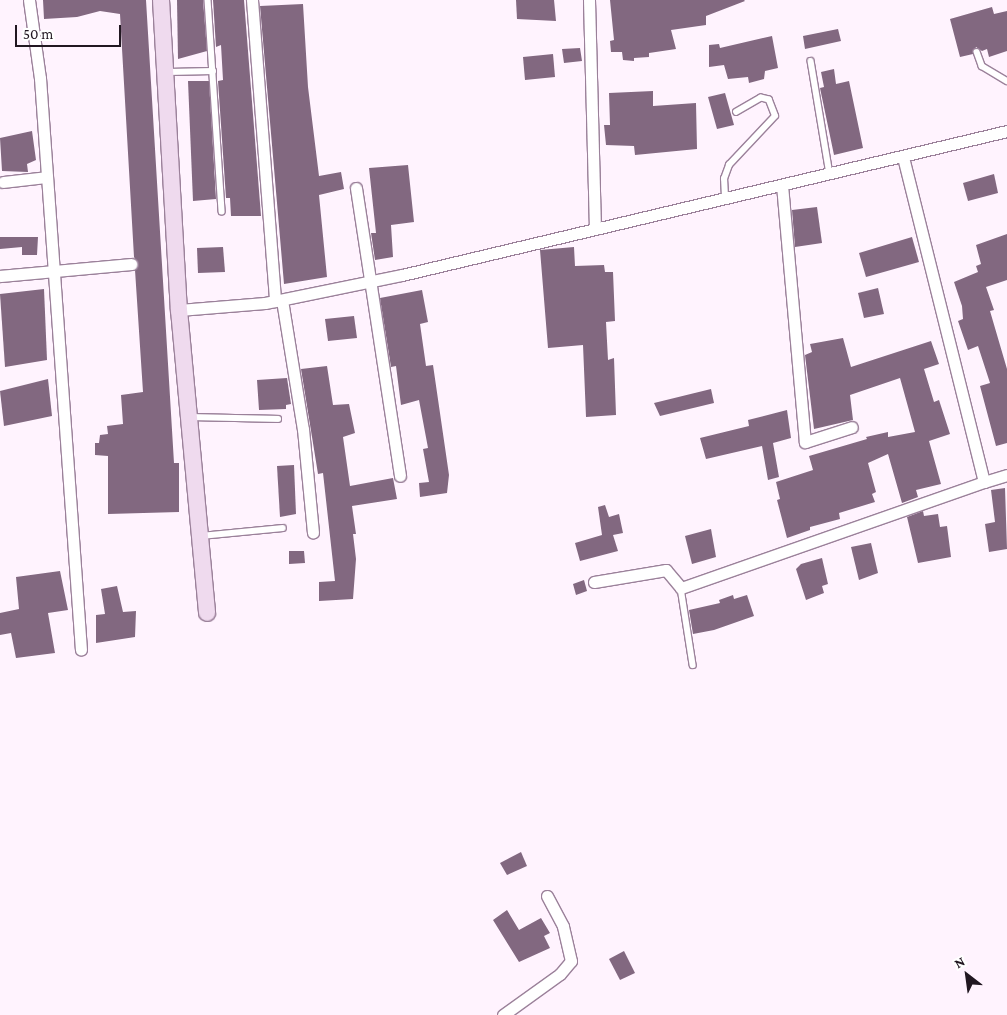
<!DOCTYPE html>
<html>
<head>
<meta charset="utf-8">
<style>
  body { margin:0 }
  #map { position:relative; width:1007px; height:1015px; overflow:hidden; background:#fff3fe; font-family:"Crimson Pro",serif }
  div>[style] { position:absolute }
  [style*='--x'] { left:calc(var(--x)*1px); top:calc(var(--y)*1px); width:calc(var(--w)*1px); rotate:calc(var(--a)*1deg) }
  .building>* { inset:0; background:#826880 }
  .roads { filter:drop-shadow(1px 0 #9b819a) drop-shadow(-1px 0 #9b819a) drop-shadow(0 1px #9b819a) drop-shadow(0 -1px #9b819a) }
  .lane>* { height:5.5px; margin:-2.75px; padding:0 2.75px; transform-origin:2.75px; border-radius:2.75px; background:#fff }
  .street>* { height:11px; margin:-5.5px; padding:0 5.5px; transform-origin:5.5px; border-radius:5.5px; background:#fff }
  .secondary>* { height:16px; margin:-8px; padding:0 8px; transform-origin:8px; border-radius:8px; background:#efdaee }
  span { translate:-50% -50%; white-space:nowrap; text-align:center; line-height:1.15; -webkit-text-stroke:4px #fff; paint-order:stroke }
  .north { position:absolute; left:942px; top:950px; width:50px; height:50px; -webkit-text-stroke:4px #fff; paint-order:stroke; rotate:330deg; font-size:14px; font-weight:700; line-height:20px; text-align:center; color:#211721 }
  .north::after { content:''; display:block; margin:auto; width:18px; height:22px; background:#211721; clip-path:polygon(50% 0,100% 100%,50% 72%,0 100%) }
  .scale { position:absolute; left:15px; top:25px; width:106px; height:22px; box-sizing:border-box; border:2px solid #211721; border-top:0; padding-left:6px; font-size:15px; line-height:18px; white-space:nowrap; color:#211721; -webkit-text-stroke:4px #fff; paint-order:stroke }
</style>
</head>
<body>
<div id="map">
  <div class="building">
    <i style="clip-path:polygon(43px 0,146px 0,174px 463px,179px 463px,179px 512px,108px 514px,108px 456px,95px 455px,95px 443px,99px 443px,100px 435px,108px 434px,107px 426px,123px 424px,121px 395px,143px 392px,135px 270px,138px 264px,134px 257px,120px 14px,100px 11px,77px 17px,44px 19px)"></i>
    <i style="clip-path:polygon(177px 0,203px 0,207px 51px,178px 59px)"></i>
    <i style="clip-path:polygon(213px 0,244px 0,261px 216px,231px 216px,230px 198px,226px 198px,218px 81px,223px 80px,221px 45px,216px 47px)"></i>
    <i style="clip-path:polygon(516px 0,554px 0,556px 21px,517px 19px)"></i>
    <i style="clip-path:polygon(610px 0,744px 0,745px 1px,706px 16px,706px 25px,671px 30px,676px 49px,649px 53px,649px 57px,634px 58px,634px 61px,623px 60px,622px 52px,611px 52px,610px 41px,614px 40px)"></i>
    <i style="clip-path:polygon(303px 4px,308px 87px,319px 176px,341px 172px,344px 189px,319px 195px,327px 277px,284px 284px,260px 6px)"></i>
    <i style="clip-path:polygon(992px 7px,994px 14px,1007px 11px,1007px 51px,989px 57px,987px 49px,982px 51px,976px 47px,973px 54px,960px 57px,950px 19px)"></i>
    <i style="clip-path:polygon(838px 29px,841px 41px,805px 49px,803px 36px)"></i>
    <i style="clip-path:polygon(772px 36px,778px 68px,765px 71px,764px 79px,749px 83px,748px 77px,728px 79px,724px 65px,709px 67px,709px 45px,719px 44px,720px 48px)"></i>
    <i style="clip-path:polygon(580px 48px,582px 61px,564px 63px,562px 49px)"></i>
    <i style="clip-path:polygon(553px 54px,555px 77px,525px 80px,523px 57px)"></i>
    <i style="clip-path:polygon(834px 69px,836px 84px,849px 81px,863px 148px,834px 155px,820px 88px,824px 87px,821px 72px)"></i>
    <i style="clip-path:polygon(188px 81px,209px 81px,216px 199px,193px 201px)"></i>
    <i style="clip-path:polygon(653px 91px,653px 106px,696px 103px,697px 149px,635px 155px,634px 146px,606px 145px,604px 125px,610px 125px,609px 93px)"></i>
    <i style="clip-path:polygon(725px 93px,734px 125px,717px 129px,708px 97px)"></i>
    <i style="clip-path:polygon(32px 131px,36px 160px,27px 164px,28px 172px,2px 171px,0 138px)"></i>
    <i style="clip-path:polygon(408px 165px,414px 222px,391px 225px,393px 257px,375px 260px,371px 233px,376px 233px,369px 168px)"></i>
    <i style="clip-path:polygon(994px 174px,998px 193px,968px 201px,963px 183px)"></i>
    <i style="clip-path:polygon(817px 207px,822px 243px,795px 247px,792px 210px)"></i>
    <i style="clip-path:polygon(1007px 234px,1007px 280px,986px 287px,994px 310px,990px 311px,1007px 369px,1007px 443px,996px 446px,980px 386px,990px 383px,978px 346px,968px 350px,958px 321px,963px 319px,962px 306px,954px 282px,978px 272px,976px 266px,981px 264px,976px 245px)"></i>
    <i style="clip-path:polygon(0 237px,38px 237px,37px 255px,22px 255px,22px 247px,0 249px)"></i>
    <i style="clip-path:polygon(912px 237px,919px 262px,866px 277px,859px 253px)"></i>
    <i style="clip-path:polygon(223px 247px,225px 272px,198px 273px,197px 248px)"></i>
    <i style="clip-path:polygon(574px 247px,575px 266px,604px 265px,605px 272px,613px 272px,615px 321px,606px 322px,608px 360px,614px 358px,616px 415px,586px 417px,583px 345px,548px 348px,540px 250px)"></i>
    <i style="clip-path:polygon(878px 288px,884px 314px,864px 318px,858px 293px)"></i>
    <i style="clip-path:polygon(44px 289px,47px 360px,5px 367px,0 294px)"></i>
    <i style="clip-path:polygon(422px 290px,428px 322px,420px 324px,426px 366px,433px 365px,449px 475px,447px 493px,420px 497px,419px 483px,429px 482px,423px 449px,428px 448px,419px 400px,401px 405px,396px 366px,391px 367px,380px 298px)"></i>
    <i style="clip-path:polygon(354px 316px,357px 338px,328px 341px,325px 319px)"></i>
    <i style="clip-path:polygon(843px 338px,851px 367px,931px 341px,939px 364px,924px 369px,934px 402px,939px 400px,950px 434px,929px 441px,941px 484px,916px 490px,918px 497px,902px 503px,888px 454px,868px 463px,876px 492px,872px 494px,875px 502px,839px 513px,840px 519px,810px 527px,810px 530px,787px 538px,777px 500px,780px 499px,776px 482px,813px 470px,809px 456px,867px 439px,866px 437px,888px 432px,888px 437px,915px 432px,900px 378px,850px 395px,853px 420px,814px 429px,805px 355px,812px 352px,810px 344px)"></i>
    <i style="clip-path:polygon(327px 366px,333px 405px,349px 404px,355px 433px,343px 437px,350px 486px,393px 478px,397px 499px,352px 506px,356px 534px,353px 534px,356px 559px,353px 599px,319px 601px,319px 582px,335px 581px,323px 473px,318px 474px,301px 369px)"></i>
    <i style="clip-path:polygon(287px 378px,291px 404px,286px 405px,286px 409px,259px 410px,257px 380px)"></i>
    <i style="clip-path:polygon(48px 379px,52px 416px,4px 426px,0 391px)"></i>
    <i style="clip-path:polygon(711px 389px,714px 403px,660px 416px,654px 403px)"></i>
    <i style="clip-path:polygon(787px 410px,791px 438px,773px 443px,779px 477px,768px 480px,762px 446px,706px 459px,700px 438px,749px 426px,748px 420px)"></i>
    <i style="clip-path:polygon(294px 465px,296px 514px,280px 517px,277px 466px)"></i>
    <i style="clip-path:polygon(1005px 488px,1007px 549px,989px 552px,985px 524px,995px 522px,991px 490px)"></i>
    <i style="clip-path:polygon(605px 505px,609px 517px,619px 514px,623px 533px,613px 535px,618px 551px,580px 561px,575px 543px,602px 535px,598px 507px)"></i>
    <i style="clip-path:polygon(923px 511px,924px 516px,938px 514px,940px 527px,947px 526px,951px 557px,918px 563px,907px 517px)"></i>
    <i style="clip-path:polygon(711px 529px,716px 557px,692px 564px,685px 536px)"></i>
    <i style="clip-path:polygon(871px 543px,878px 573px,859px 580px,851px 547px)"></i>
    <i style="clip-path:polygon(289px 551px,304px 551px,305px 563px,289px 564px)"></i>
    <i style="clip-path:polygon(822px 558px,828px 584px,822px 586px,824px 593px,806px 600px,796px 569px,801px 564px)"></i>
    <i style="clip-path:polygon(60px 571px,68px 610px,48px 613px,55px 653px,16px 658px,11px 633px,0 635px,0 613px,19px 609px,16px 577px)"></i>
    <i style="clip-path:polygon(584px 580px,587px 591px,576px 595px,573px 584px)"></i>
    <i style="clip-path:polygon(117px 586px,123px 612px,136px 611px,135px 637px,96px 643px,96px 615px,105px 614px,101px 589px)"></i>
    <i style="clip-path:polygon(733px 595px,734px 599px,747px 595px,754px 616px,714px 630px,693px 634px,689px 610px,720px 603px,719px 600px)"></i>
    <i style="clip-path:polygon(521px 852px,527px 866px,507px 875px,500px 863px)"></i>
    <i style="clip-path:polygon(507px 910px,519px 930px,541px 918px,550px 933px,544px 936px,550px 948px,519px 962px,493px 920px)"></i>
    <i style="clip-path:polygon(624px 951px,635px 973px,620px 980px,609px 959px)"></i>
  </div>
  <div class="roads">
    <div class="lane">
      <i style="--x:208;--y:0;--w:212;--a:86.2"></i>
      <i style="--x:977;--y:52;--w:15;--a:70"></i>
      <i style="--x:982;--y:66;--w:29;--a:31"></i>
      <i style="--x:811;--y:61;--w:115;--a:80.5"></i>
      <i style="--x:168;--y:72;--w:45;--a:-1.3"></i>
      <i style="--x:725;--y:197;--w:18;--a:-93"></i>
      <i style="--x:724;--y:179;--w:15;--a:-70"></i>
      <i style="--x:729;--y:165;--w:67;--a:-46.8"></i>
      <i style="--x:775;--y:116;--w:17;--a:-111"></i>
      <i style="--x:769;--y:100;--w:8;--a:-166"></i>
      <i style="--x:761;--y:98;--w:28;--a:150"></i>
      <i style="--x:192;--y:417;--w:86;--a:1.3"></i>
      <i style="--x:201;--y:536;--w:82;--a:-5.6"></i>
      <i style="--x:681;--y:588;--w:78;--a:81.1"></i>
    </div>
    <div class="street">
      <i style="--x:29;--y:0;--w:79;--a:82"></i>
      <i style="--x:40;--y:78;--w:573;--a:85.9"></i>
      <i style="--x:252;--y:0;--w:302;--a:85.6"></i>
      <i style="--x:589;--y:0;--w:229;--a:88.5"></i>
      <i style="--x:903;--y:157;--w:335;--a:76"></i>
      <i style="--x:984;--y:482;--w:24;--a:-17"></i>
      <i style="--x:3;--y:182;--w:44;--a:-6.5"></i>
      <i style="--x:782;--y:185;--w:258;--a:84.9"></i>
      <i style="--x:805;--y:442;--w:49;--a:-17.7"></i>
      <i style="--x:356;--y:188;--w:291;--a:81.3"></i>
      <i style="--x:0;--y:276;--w:132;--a:-5.2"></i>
      <i style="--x:282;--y:300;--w:131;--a:80.8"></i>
      <i style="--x:303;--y:429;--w:104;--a:84.5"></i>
      <i style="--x:179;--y:310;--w:86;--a:-4.7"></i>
      <i style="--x:265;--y:303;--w:140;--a:-11.6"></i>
      <i style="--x:402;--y:275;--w:622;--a:-13.39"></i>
      <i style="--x:594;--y:582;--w:73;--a:-9.5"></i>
      <i style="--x:666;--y:570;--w:23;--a:50"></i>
      <i style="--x:681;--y:588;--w:321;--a:-19.3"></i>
      <i style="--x:503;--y:1015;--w:70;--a:-35.7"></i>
      <i style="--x:560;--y:974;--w:17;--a:-50"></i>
      <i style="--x:571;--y:961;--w:36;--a:-103"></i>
      <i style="--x:563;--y:926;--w:34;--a:-118"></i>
    </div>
    <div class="secondary">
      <i style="--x:161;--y:0;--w:311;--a:86.7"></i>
      <i style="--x:179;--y:310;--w:304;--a:84.7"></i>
    </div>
  </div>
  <div class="north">N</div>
  <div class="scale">50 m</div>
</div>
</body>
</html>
